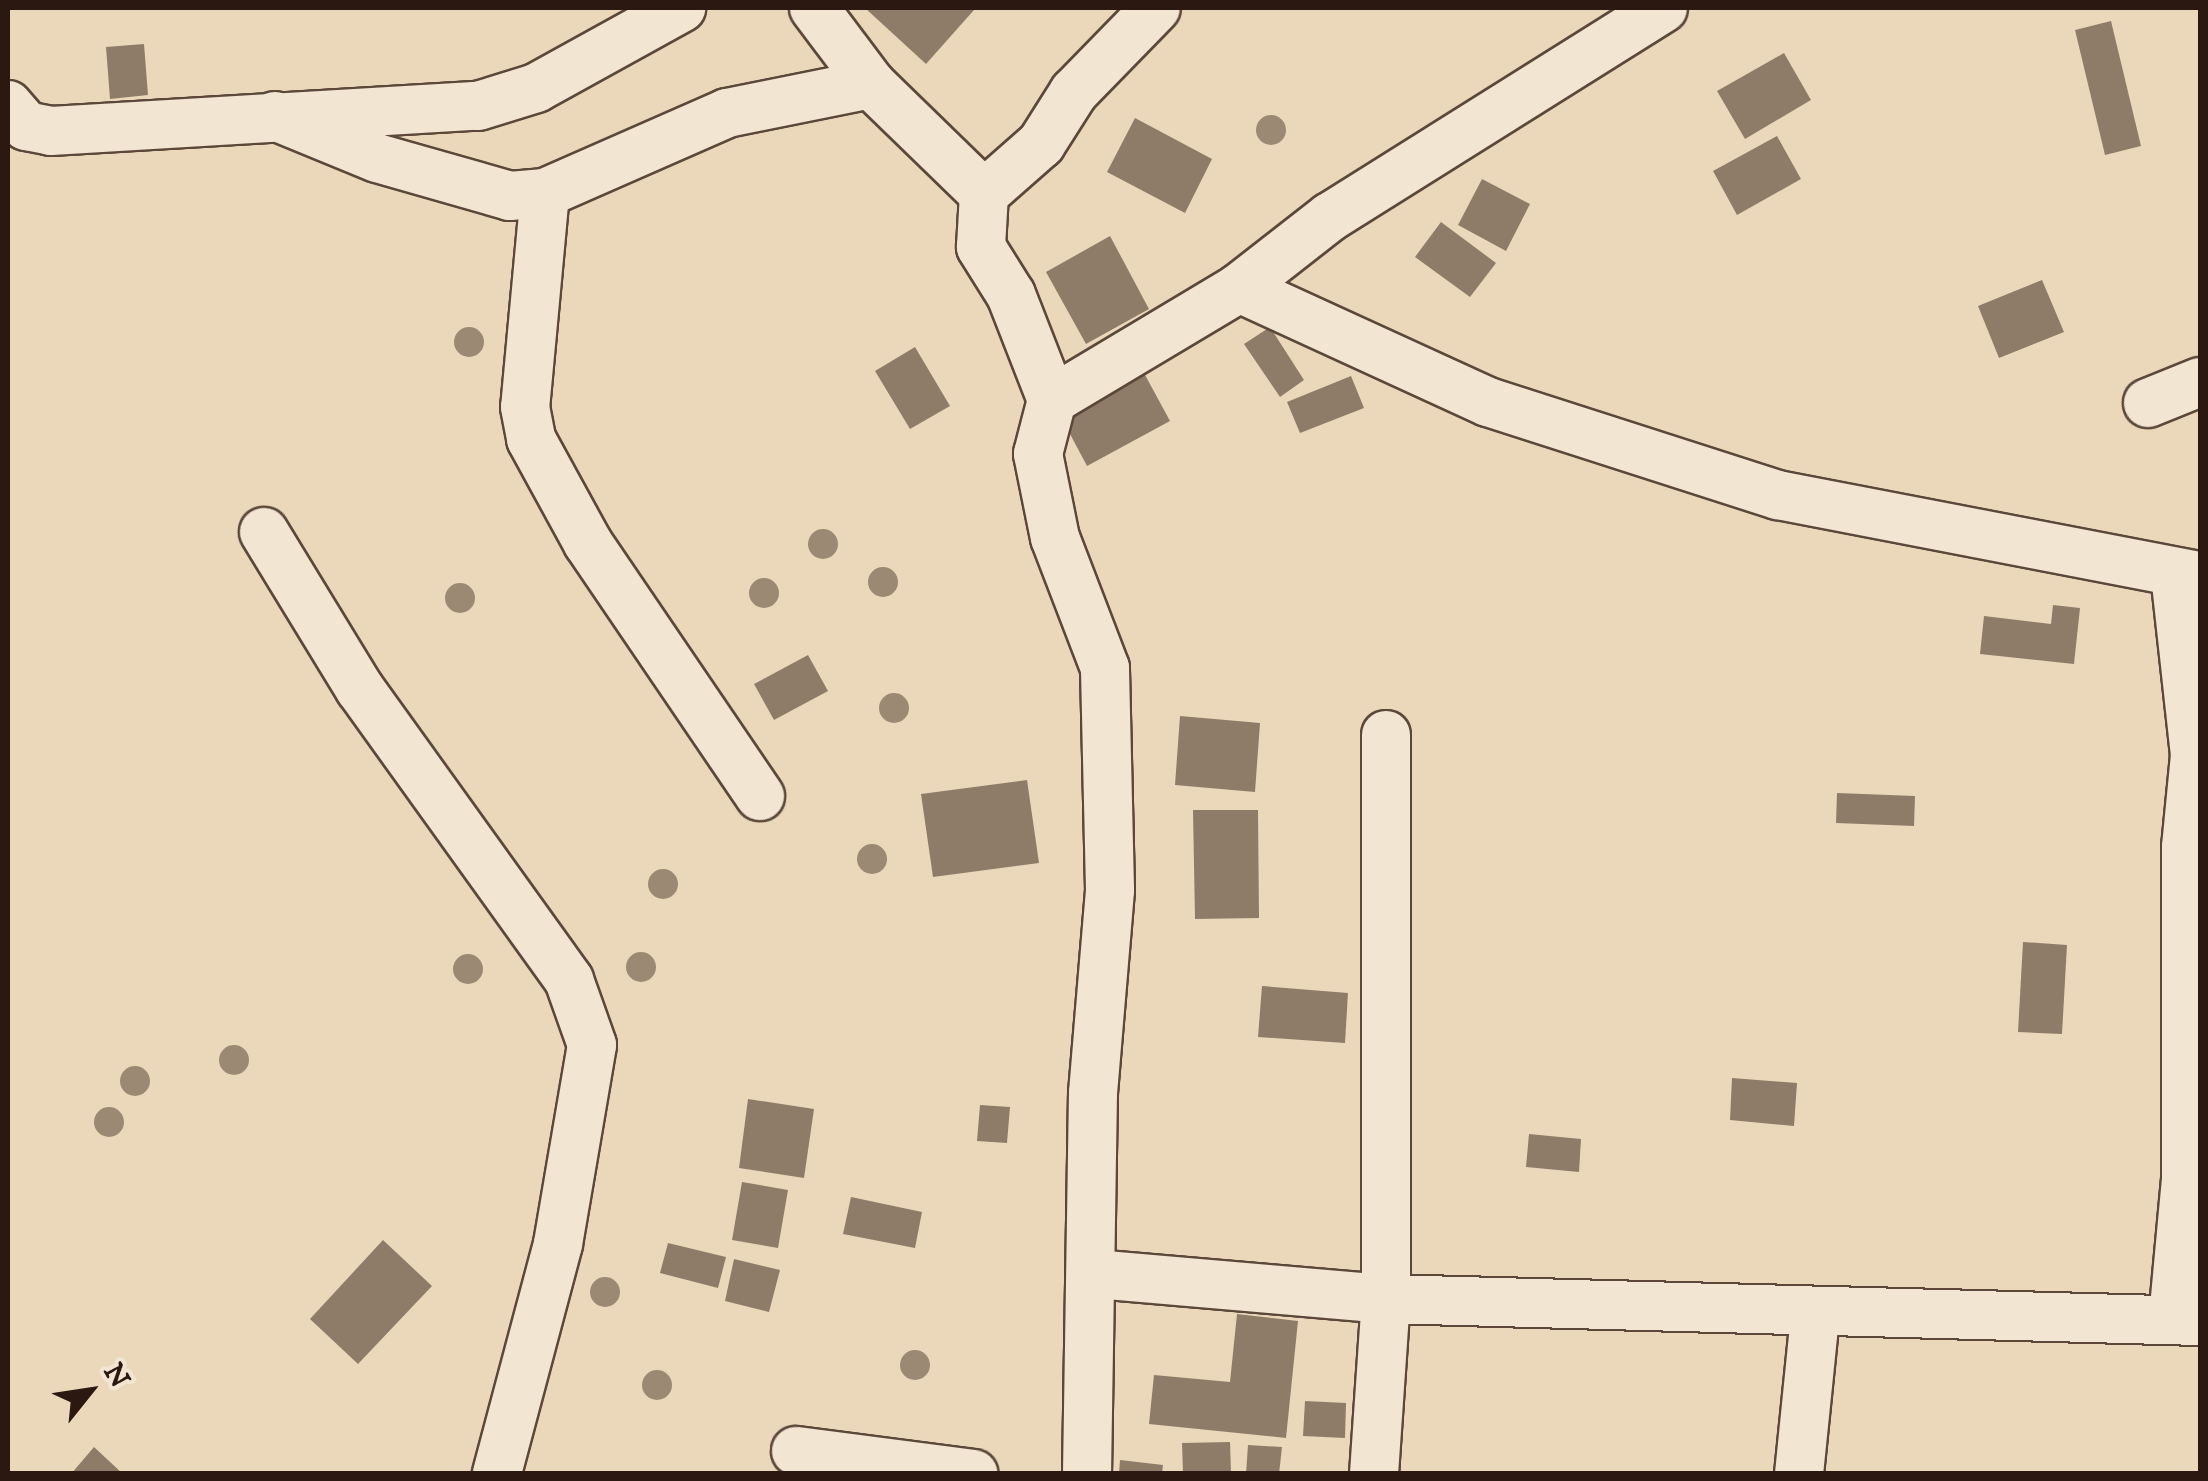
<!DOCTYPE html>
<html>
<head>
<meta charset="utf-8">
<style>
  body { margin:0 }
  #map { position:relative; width:2208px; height:1481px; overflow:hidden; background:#ebd8ba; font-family:"IM FELL DW Pica",serif }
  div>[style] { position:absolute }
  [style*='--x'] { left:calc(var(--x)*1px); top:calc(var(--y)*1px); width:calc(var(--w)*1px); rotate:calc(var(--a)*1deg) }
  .building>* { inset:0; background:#8f7c68 }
  .roads { filter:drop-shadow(2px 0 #5b483a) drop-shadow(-2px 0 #5b483a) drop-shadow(0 2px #5b483a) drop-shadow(0 -2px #5b483a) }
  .street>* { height:48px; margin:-24px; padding:0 24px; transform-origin:24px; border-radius:24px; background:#f2e6d2 }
  .trees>* { width:30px; height:30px; margin:-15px; border-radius:50%; background:#9c8974 }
  span { translate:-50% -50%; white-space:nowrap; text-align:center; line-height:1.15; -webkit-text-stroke:10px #f2e6d2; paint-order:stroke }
  .frame { position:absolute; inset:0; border:10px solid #2b1810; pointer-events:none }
  .north { position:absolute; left:40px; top:1341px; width:100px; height:100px; -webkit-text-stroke:8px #f2e6d2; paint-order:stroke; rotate:60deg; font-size:28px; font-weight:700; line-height:40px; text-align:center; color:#2b1810 }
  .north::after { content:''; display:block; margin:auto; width:35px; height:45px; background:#2b1810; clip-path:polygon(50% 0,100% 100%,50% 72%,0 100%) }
</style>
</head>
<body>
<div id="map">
  <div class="building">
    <i style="clip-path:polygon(865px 8px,971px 8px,974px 10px,926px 64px)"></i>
    <i style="clip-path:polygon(2111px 21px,2141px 146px,2105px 155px,2075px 30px)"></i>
    <i style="clip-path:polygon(144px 44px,148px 95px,110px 99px,106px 47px)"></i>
    <i style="clip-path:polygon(1784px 53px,1811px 100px,1745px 139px,1717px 91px)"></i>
    <i style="clip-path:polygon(1135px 118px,1212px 159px,1185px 213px,1107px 172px)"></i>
    <i style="clip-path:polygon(1777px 136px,1801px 179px,1737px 215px,1713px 171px)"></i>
    <i style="clip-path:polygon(1482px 179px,1530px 204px,1506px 251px,1458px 225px)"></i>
    <i style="clip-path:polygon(1441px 222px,1496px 263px,1470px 297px,1415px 257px)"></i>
    <i style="clip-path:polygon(1110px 236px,1149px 309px,1086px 344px,1046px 272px)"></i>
    <i style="clip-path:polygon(2042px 280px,2064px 332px,1999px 358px,1978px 306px)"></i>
    <i style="clip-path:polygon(1270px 327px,1304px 380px,1280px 397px,1244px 344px)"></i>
    <i style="clip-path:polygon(915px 347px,950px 406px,910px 429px,875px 371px)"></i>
    <i style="clip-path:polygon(1144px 373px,1170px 421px,1087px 466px,1061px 417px)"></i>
    <i style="clip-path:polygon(1351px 376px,1364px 408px,1300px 433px,1287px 402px)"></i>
    <i style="clip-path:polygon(2053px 605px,2080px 608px,2074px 664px,1980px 654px,1984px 616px,2051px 624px)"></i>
    <i style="clip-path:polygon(808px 655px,828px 691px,774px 720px,754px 684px)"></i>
    <i style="clip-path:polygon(1180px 716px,1260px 723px,1255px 792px,1175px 785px)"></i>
    <i style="clip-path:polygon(1027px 780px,1039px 863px,933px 877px,921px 794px)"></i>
    <i style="clip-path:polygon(1837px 793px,1915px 796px,1914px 826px,1836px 823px)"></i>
    <i style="clip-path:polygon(1193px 810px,1258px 810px,1259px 918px,1195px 919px)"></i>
    <i style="clip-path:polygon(2023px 942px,2067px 945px,2062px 1034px,2018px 1032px)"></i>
    <i style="clip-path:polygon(1262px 986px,1348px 993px,1345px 1043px,1258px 1037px)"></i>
    <i style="clip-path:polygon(1732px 1078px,1797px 1083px,1794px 1126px,1730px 1120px)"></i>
    <i style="clip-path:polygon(748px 1099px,814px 1109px,804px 1178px,739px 1168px)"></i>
    <i style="clip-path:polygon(980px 1105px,1010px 1107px,1007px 1143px,977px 1141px)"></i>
    <i style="clip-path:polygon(1529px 1134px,1581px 1139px,1579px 1172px,1526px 1167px)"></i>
    <i style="clip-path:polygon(742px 1182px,788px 1190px,778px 1248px,732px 1240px)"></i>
    <i style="clip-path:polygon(851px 1197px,922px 1212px,915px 1248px,843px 1234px)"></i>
    <i style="clip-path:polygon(383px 1240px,432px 1286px,358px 1364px,310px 1319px)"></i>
    <i style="clip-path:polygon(668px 1243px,726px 1257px,718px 1288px,660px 1273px)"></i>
    <i style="clip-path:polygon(734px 1259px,780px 1270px,769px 1312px,725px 1301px)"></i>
    <i style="clip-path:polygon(1237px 1314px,1298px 1321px,1286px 1438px,1149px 1424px,1154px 1375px,1230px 1382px)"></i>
    <i style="clip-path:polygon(1305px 1401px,1346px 1403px,1345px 1438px,1303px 1436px)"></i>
    <i style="clip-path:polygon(1230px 1442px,1231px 1474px,1183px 1474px,1182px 1443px)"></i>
    <i style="clip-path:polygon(1248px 1445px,1282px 1447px,1279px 1474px,1246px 1474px)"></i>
    <i style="clip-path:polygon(94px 1447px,123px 1474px,71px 1474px)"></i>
    <i style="clip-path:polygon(1120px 1460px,1163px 1465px,1162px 1474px,1119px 1474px)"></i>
  </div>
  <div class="roads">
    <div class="street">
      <i style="--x:814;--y:8;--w:95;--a:53.1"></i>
      <i style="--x:8;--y:105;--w:28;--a:49"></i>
      <i style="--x:26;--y:126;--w:25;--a:11"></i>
      <i style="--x:51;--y:131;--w:428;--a:-3.4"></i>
      <i style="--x:478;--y:106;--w:61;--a:-17.2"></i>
      <i style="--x:536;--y:88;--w:166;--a:-28.9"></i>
      <i style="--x:275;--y:116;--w:110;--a:22.4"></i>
      <i style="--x:377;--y:158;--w:138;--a:15.9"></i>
      <i style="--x:510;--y:196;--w:35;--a:-5"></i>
      <i style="--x:545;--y:193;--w:199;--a:-23.7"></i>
      <i style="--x:727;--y:113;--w:147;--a:-11.4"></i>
      <i style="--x:871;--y:84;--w:158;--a:44.2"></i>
      <i style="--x:545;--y:193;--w:215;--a:95.3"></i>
      <i style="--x:525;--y:407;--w:33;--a:79"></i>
      <i style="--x:531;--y:439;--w:119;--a:61.3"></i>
      <i style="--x:588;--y:543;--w:306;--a:55.8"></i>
      <i style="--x:1239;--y:288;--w:274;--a:24.6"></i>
      <i style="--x:1488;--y:402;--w:305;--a:17.8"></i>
      <i style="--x:1778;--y:495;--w:430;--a:10.9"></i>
      <i style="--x:1052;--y:400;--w:218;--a:-30.9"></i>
      <i style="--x:1239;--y:288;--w:115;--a:-38"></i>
      <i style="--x:1330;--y:217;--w:393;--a:-32.1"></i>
      <i style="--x:2148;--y:403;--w:56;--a:-22"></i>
      <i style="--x:264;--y:532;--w:184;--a:58.6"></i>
      <i style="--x:360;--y:689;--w:358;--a:54.3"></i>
      <i style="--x:569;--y:980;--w:69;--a:70.5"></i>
      <i style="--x:592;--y:1045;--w:202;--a:99.7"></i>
      <i style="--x:558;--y:1244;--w:238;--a:104.9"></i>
      <i style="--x:1094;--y:1274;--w:293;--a:4.9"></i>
      <i style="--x:1386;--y:1299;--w:814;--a:1.55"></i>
      <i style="--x:2173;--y:1319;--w:140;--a:-84.7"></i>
      <i style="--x:2186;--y:1180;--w:333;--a:-90"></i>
      <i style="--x:2186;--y:847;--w:92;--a:-84.4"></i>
      <i style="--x:2195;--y:755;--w:181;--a:-96.3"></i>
      <i style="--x:796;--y:1451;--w:179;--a:7.4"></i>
      <i style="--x:1087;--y:1474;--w:381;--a:-89.1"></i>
      <i style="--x:1093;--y:1093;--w:204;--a:-85.2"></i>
      <i style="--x:1110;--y:890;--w:222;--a:-91.3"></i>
      <i style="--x:1105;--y:668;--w:139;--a:-111"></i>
      <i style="--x:1055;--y:538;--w:86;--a:-101.4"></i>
      <i style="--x:1038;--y:454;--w:56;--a:-75.5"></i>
      <i style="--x:1052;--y:400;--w:113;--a:-111.3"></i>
      <i style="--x:1011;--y:295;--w:57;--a:-122"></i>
      <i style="--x:981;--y:247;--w:53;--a:-86.8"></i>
      <i style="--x:984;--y:194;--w:76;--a:-41.3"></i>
      <i style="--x:1041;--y:144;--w:62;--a:-57.6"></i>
      <i style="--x:1074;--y:92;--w:117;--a:-45.7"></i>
      <i style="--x:1374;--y:1474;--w:175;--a:-86.1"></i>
      <i style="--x:1386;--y:1299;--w:564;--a:-90"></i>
      <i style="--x:1799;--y:1474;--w:159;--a:-84.2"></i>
    </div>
  </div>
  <div class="trees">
    <i style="left:1271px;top:130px"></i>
    <i style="left:469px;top:342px"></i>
    <i style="left:823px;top:544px"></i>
    <i style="left:883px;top:582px"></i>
    <i style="left:764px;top:593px"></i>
    <i style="left:460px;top:598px"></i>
    <i style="left:894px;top:708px"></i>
    <i style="left:872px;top:859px"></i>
    <i style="left:663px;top:884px"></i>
    <i style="left:641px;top:967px"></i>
    <i style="left:468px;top:969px"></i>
    <i style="left:234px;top:1060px"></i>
    <i style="left:135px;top:1081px"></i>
    <i style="left:109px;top:1122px"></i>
    <i style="left:605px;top:1292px"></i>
    <i style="left:915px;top:1365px"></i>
    <i style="left:657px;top:1385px"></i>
  </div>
  <div class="frame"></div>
  <div class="north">N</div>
</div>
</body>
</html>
